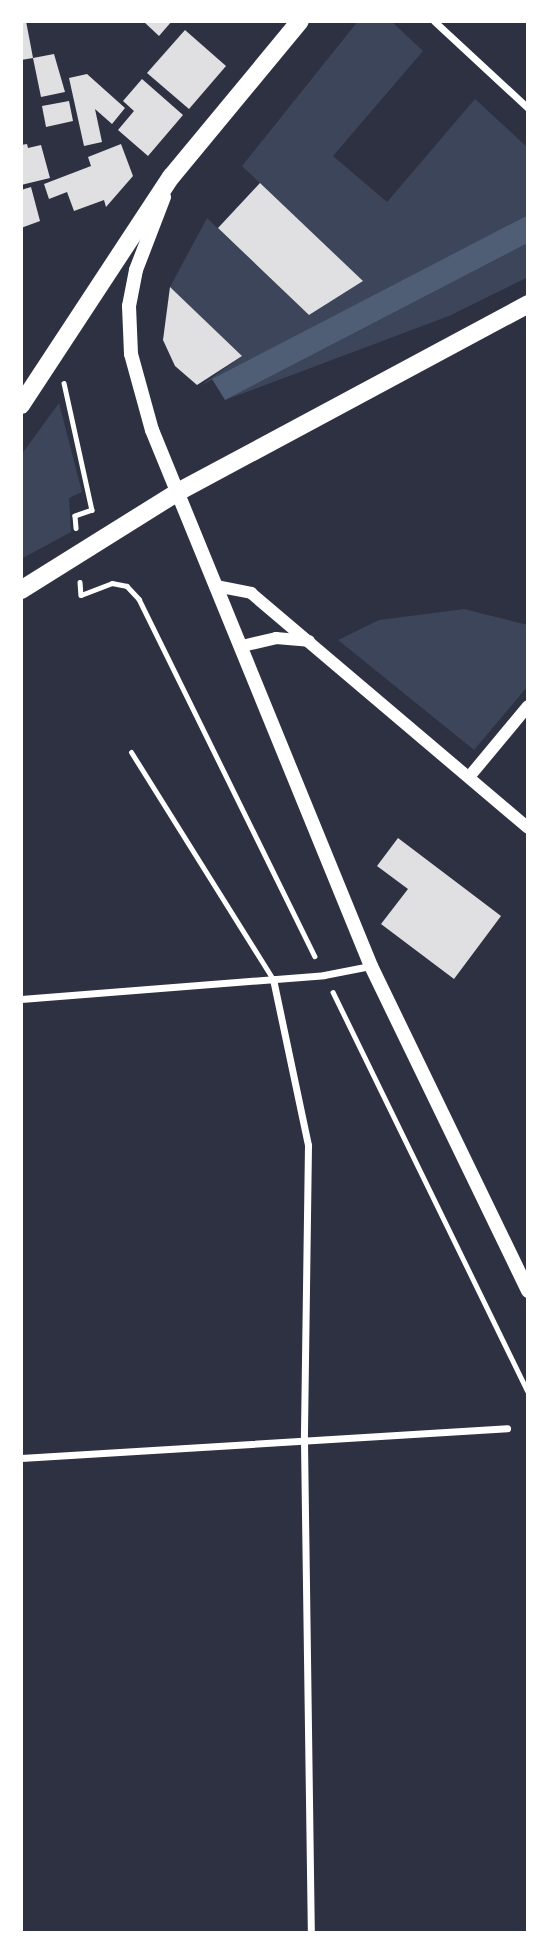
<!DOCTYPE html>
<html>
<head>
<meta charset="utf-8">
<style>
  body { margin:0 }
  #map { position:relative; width:549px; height:1954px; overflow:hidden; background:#2d3142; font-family:Figtree,sans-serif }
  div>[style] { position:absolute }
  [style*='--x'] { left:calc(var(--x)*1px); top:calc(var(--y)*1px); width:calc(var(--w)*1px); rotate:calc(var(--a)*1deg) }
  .green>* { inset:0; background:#3c4559 }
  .water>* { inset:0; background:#4f5d75 }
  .building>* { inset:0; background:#e0e0e3 }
  .path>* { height:4.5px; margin:-2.25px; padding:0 2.25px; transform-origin:2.25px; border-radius:2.25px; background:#fff }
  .service>* { height:5px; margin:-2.5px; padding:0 2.5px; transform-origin:2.5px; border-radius:2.5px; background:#fff }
  .minor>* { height:7px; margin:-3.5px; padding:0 3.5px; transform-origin:3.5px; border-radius:3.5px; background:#fff }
  .tertiary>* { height:12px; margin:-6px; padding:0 6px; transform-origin:6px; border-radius:6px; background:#fff }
  .secondary>* { height:14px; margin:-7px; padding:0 7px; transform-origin:7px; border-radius:7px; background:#fff }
  .primary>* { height:18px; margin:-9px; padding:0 9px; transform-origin:9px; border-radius:9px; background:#fff }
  span { translate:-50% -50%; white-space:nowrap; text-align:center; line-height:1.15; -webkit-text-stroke:5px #fff; paint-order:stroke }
  .frame { position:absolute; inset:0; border:23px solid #fff; pointer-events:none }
</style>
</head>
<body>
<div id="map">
  <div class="green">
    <i style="clip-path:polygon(358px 21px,391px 21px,423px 51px,333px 156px,387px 202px,475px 99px,528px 148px,528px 215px,200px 386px,242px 356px,170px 287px,207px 218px,309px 315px,363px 281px,242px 166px)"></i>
    <i style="clip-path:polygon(528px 243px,528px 277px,516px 283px,449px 316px,225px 400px)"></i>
    <i style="clip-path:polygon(59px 403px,82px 492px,69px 498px,71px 532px,21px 559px,21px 455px)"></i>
    <i style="clip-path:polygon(464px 609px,528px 625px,528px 686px,474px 750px,338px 640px,379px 620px)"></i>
  </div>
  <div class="water">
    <i style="clip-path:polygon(528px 215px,528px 243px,225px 400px,212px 379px)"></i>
  </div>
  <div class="building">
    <i style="clip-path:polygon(21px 21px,26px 21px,33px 58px,21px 60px)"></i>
    <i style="clip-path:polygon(143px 21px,172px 21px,159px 36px)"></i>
    <i style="clip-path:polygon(185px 30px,226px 66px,189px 109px,147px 73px)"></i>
    <i style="clip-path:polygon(54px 54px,65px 92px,41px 97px,33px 58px)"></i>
    <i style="clip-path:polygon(87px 74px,125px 108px,112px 124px,95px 109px,102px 142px,84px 146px,69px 78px)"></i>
    <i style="clip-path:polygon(142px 79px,183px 115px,148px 156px,118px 130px,134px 111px,123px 101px)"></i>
    <i style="clip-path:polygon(69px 101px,73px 121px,46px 127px,42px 106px)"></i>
    <i style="clip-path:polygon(27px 144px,28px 148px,41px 145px,50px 178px,21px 185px,21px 145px)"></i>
    <i style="clip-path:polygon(121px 144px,133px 176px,106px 207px,104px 200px,74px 211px,67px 192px,49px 199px,44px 184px,91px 166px,88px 157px)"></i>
    <i style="clip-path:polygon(260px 183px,363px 281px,309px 315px,218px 228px)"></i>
    <i style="clip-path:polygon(31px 187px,40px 221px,21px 228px,21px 190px)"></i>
    <i style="clip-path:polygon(170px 287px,242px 356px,197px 385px,175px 366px,163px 340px)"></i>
    <i style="clip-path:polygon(398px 838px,501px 916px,454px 979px,381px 924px,408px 889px,377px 866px)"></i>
  </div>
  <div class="path">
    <i style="--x:64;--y:383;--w:130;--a:77.6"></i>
    <i style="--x:92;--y:510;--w:18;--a:161"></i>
    <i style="--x:75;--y:516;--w:12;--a:85"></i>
    <i style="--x:80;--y:582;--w:13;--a:86"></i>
    <i style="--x:81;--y:595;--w:33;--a:-21"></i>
    <i style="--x:112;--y:583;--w:15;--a:11"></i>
    <i style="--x:127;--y:586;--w:18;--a:47"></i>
    <i style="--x:139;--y:599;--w:398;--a:63.8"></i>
    <i style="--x:333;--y:992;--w:444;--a:64"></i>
  </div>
  <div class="service">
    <i style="--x:131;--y:752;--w:268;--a:58"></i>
  </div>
  <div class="minor">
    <i style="--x:434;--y:21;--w:128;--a:42.8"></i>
    <i style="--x:273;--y:979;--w:170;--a:78.1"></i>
    <i style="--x:308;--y:1145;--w:297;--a:90.8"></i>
    <i style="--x:304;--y:1442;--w:491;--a:89.2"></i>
    <i style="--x:21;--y:999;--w:304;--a:-4.5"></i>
    <i style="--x:324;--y:975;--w:47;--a:-11.1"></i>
    <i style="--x:21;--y:1458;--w:487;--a:-3.5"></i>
  </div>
  <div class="tertiary">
    <i style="--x:216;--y:586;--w:36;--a:11"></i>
    <i style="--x:251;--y:593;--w:363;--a:40.3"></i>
    <i style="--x:242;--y:646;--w:35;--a:-13"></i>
    <i style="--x:276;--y:638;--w:33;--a:5"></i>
    <i style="--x:469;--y:777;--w:92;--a:-50.3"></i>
  </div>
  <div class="secondary">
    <i style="--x:164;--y:197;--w:78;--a:111"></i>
    <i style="--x:136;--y:270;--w:37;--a:101"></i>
    <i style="--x:129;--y:306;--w:48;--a:87.6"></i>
    <i style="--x:131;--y:354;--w:79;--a:74.6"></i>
    <i style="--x:152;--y:430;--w:579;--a:67.78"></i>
    <i style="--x:371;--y:966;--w:361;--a:64.2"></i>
  </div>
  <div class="primary">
    <i style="--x:21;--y:405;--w:273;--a:-56.7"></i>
    <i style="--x:171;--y:177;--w:202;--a:-50.4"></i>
    <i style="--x:21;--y:590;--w:183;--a:-32"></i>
    <i style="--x:176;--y:493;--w:400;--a:-28.2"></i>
  </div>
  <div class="frame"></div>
</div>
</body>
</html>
